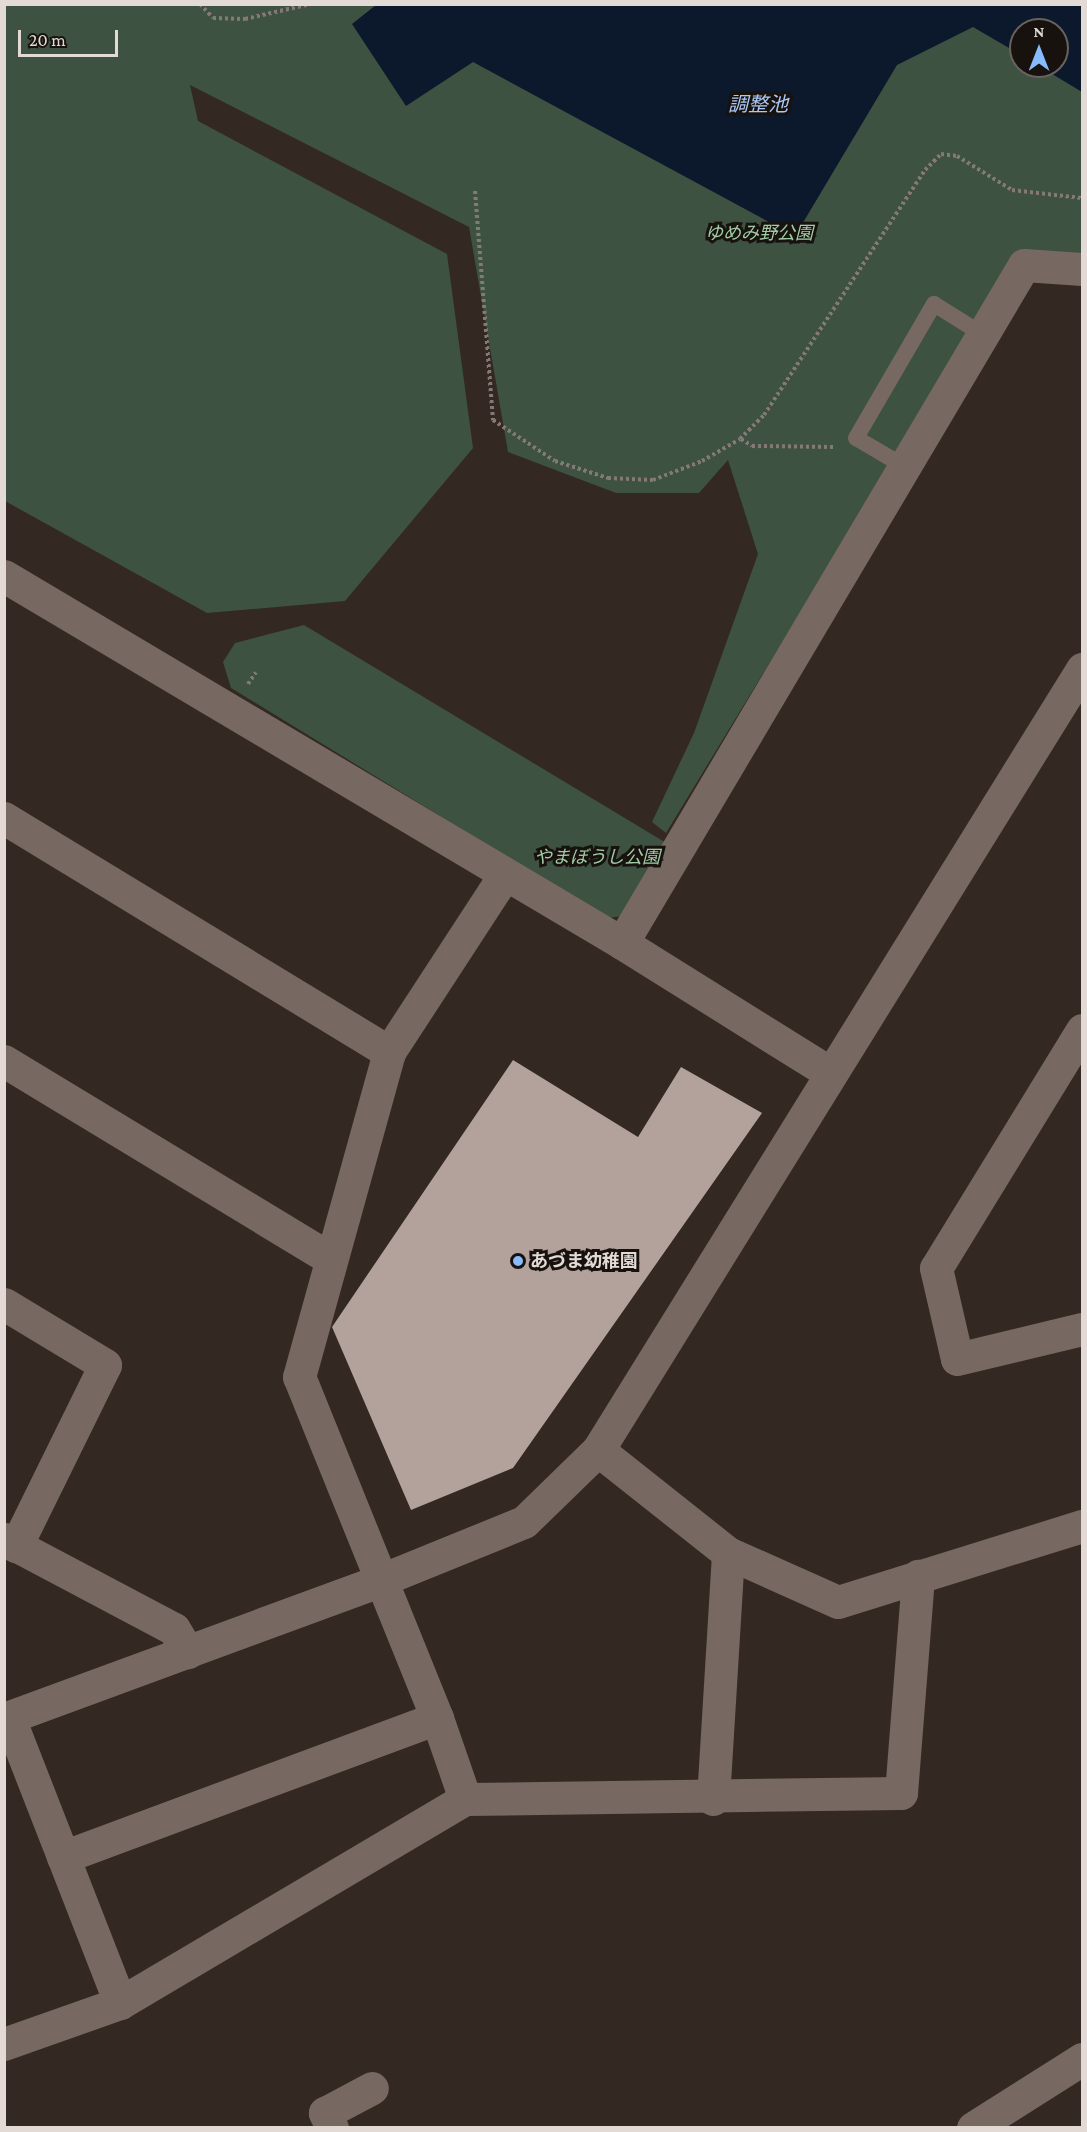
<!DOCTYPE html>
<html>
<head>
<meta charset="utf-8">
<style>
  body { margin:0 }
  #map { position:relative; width:1087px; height:2132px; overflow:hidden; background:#342822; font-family:"Crimson Pro","Noto Sans JP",serif }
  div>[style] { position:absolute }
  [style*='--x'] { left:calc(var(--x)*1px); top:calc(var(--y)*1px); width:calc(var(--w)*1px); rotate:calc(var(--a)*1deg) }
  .green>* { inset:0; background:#3d5240 }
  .water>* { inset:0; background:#0c192c }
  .building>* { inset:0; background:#b2a29b }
  .path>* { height:4px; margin-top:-2px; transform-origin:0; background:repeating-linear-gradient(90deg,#847974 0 3px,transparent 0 6px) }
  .service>* { height:16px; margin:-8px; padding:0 8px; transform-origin:8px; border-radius:8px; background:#776861 }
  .minor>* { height:33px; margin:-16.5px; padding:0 16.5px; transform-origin:16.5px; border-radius:16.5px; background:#776861 }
  .dots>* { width:16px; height:16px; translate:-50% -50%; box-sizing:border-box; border:3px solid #18120f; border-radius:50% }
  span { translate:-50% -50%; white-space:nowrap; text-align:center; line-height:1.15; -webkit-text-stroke:6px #18120f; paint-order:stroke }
  .park-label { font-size:18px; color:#a0cca5; font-style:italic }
  .poi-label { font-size:18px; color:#e3dad6; font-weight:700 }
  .left { translate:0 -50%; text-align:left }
  .water-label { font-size:20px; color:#aac8f5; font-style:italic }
  .frame { position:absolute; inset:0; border:6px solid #e3dad6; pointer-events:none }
  .north { position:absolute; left:1009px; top:18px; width:60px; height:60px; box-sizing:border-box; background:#18120f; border:2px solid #69625f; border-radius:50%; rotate:0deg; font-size:16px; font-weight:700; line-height:24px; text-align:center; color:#e3dad6 }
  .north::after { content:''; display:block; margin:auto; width:21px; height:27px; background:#87bbfb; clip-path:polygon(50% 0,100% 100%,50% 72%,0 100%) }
  .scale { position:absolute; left:18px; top:30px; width:100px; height:27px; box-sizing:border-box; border:3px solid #e3dad6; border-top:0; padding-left:8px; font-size:18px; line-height:21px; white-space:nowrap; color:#e3dad6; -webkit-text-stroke:4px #18120f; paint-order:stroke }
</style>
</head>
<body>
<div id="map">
  <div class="green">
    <i style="clip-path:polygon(evenodd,5px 5px,1082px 5px,1082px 257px,1017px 256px,666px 833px,652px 822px,694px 733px,758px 554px,728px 460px,699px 493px,616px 493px,508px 452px,469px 227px,190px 85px,198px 121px,447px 254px,473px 448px,345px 601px,207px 613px,5px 501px,5px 5px,1021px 30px,1057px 30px,1057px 66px,1021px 66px,1021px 30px)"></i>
    <i style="clip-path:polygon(304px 625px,668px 844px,623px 916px,607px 918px,231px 688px,223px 662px,235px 643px)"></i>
  </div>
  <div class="water">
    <i style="clip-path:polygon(376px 5px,1082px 5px,1082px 92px,1039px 66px,1057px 66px,1057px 30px,1021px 30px,1021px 55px,973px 27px,897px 65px,795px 236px,473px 62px,406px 106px,352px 24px)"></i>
  </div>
  <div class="building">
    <i style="clip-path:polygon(513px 1060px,638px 1137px,681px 1067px,762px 1113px,513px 1468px,411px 1510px,332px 1327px)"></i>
  </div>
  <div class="path">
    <i style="--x:200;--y:4;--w:19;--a:47"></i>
    <i style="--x:213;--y:18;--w:32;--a:2"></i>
    <i style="--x:245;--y:19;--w:67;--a:-13"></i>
    <i style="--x:475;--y:191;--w:230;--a:85.5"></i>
    <i style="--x:493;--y:420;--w:74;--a:33.5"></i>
    <i style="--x:555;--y:461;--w:56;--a:17.8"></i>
    <i style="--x:608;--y:478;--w:45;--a:2.5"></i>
    <i style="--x:653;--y:480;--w:53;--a:-21.2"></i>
    <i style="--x:702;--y:461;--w:44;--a:-30.1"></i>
    <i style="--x:740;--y:439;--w:34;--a:-45"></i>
    <i style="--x:764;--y:415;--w:293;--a:-56.7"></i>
    <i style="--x:925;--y:170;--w:23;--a:-45"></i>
    <i style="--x:941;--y:154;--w:16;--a:7"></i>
    <i style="--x:957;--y:156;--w:65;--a:31.7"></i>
    <i style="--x:1012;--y:190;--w:70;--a:6.5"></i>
    <i style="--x:741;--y:439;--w:13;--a:32"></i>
    <i style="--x:752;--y:446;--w:81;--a:0.7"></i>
    <i style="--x:248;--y:684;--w:14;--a:-56"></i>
  </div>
  <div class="service">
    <i style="--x:902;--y:465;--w:53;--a:-149.6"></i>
    <i style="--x:856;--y:438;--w:155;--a:-59.8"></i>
    <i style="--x:934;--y:304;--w:57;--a:32"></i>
  </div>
  <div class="minor">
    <i style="--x:4;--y:576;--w:719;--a:30.7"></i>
    <i style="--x:622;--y:943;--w:245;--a:32"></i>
    <i style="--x:4;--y:818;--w:451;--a:31.3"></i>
    <i style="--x:622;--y:943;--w:788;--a:-59.34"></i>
    <i style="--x:1024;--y:265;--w:58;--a:3.9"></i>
    <i style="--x:1082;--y:1030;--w:279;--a:121.5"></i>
    <i style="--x:936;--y:1268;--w:93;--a:77"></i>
    <i style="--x:957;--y:1359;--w:129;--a:-13.5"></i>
    <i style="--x:4;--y:1061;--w:382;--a:31.2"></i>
    <i style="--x:4;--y:1304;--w:118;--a:31.1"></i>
    <i style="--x:105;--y:1365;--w:202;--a:116.2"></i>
    <i style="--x:598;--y:1450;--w:166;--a:38.4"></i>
    <i style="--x:728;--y:1553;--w:120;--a:24"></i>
    <i style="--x:838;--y:1602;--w:256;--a:-17.3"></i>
    <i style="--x:4;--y:1539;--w:192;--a:27.9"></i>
    <i style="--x:174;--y:1629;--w:27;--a:59"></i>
    <i style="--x:9;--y:1718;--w:306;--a:68.7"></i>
    <i style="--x:120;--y:2003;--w:401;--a:-30.6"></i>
    <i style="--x:465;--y:1799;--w:86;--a:-109.1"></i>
    <i style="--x:437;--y:1718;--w:368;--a:-112"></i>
    <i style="--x:299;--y:1377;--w:337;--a:-74.5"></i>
    <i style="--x:389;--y:1052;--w:212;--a:-56.9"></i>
    <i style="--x:4;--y:1719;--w:402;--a:-20.2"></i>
    <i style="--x:381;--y:1580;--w:154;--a:-22.1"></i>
    <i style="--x:524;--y:1522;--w:103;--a:-44.2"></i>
    <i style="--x:598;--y:1450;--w:919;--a:-58.21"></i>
    <i style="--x:465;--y:1799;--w:436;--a:-0.8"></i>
    <i style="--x:901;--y:1793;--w:218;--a:-85.5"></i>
    <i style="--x:713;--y:1799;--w:246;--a:-86.5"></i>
    <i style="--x:63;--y:1857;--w:399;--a:-20.4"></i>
    <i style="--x:4;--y:2044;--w:123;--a:-19.5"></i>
    <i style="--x:332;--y:2128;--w:17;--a:-115"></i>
    <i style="--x:325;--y:2113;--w:53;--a:-28"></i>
    <i style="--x:973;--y:2128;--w:129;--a:-32.3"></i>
  </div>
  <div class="dots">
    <i style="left:518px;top:1261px;background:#87bbfb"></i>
  </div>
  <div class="park-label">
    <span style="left:759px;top:233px">ゆめみ野公園</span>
    <span style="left:597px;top:857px">やまぼうし公園</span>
  </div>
  <div class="poi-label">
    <span class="left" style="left:530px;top:1261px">あづま幼稚園</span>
  </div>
  <div class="water-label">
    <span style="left:758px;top:104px">調整池</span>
  </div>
  <div class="frame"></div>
  <div class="north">N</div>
  <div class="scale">20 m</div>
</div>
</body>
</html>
